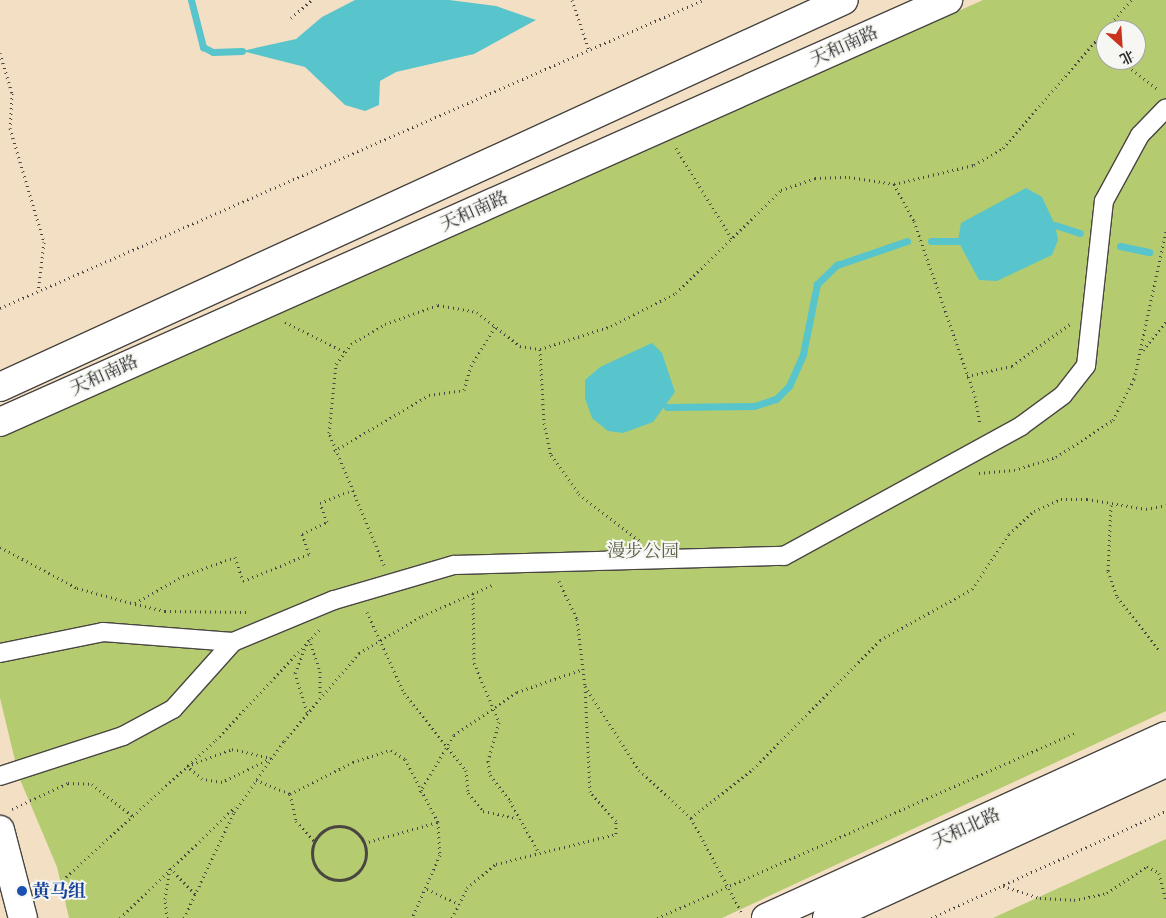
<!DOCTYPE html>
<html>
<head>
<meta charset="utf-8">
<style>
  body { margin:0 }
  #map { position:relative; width:1166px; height:918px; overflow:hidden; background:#f3dfc4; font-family:"Gentium Book Plus","Noto Serif SC",serif }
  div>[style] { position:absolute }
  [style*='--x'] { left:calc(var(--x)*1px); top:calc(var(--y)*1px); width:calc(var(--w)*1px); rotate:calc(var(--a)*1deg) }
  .green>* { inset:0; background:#b5cb6f }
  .water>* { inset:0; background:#57c5cb }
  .stream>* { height:7px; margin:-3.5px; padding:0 3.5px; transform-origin:3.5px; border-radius:3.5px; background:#57c5cb }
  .path>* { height:3px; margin-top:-1.5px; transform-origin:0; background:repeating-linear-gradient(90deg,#494642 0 1px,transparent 0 5px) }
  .path>.ring { margin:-1.5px; padding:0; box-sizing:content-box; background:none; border:3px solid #494642; border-radius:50% }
  .roads { filter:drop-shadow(1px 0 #494642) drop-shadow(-1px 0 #494642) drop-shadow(0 1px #494642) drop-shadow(0 -1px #494642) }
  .pedestrian>* { height:18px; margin:-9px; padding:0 9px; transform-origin:9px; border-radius:9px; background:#fff }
  .tertiary>* { height:28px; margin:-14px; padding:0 14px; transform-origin:14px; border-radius:14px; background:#fff }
  .secondary>* { height:28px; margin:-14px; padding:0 14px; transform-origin:14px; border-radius:14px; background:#fff }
  .dots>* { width:14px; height:14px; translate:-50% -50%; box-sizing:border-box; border:2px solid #f6f6f2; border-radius:50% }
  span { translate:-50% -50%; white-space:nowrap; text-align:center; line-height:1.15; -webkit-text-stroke:4px #f6f6f2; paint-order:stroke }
  .street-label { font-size:18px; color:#2b2b2b }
  .park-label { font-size:18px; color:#545b3f }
  .transit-label { font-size:18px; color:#164399; font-weight:700 }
  .left { translate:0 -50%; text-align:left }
  .north { position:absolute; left:1096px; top:20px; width:50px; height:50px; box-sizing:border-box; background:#f6f6f2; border:1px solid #a5a5a2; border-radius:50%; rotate:154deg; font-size:14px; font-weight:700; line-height:20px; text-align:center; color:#2b2b2b }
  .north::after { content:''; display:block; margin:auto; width:18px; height:22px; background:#c8321e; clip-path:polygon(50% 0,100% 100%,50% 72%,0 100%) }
</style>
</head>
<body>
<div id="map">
  <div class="green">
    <i style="clip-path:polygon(evenodd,983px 0,1166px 0,1166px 711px,722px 918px,69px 918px,57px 867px,19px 777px,0 698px,0 437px,983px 0,1106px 30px,1136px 30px,1136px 60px,1106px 60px,1106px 30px)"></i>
    <i style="clip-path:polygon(1166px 839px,1166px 918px,993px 918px)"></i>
  </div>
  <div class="water">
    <i style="clip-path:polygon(355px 0,449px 0,496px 6px,536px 20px,474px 54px,396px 72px,380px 81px,379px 105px,365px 111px,345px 105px,305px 67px,242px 51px,296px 39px,322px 17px)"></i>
    <i style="clip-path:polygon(1026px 188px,1042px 197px,1055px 225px,1058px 240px,1052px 255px,997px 281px,979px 280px,958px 241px,961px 223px)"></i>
    <i style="clip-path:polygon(652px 343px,662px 353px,675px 392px,653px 422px,623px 433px,608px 431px,592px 418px,585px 398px,585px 380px,600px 367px)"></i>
  </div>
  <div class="stream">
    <i style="--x:191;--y:0;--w:49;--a:75.7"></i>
    <i style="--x:203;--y:47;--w:11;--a:27"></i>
    <i style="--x:213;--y:52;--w:29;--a:-2"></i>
    <i style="--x:1055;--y:225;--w:26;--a:18"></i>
    <i style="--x:931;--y:241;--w:27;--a:0"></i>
    <i style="--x:1120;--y:246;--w:30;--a:12"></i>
    <i style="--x:667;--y:407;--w:87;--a:-0.7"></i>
    <i style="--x:754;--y:406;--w:23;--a:-18"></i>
    <i style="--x:776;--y:399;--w:18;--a:-45"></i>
    <i style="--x:789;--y:386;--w:35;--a:-66"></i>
    <i style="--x:803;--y:354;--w:71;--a:-78.7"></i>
    <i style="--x:817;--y:284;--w:28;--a:-44"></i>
    <i style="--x:837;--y:265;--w:74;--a:-18.9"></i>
  </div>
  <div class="path">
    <i style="--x:572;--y:0;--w:53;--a:71.2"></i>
    <i style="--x:291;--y:18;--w:28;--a:-41"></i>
    <i style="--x:1095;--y:42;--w:14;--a:36"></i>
    <i style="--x:0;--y:53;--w:42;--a:73.3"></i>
    <i style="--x:12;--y:93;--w:35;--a:93"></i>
    <i style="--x:10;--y:128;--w:119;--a:73.4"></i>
    <i style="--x:44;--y:242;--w:50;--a:96.8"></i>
    <i style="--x:1120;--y:60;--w:49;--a:37.6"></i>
    <i style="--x:676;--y:148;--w:107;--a:58.4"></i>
    <i style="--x:894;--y:184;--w:42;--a:61.6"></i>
    <i style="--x:914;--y:221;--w:185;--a:70.8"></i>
    <i style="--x:975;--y:396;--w:29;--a:80"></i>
    <i style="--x:0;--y:308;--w:768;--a:-23.66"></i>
    <i style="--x:285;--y:322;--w:67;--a:26.6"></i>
    <i style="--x:540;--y:349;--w:74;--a:86.9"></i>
    <i style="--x:544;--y:423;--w:33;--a:78"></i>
    <i style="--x:551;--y:455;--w:48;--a:54.3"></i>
    <i style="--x:579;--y:494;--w:77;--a:37.6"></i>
    <i style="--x:1143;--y:350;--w:36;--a:-51"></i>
    <i style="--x:967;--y:376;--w:46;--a:-12.5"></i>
    <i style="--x:1012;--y:366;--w:72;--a:-35.9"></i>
    <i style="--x:334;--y:451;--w:110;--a:-30.5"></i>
    <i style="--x:429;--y:395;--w:35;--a:-8"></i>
    <i style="--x:464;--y:390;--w:25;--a:-74"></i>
    <i style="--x:471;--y:366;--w:46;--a:-58.4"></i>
    <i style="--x:979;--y:473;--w:35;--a:-5"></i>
    <i style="--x:1014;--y:470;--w:44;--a:-17.2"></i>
    <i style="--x:1056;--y:457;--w:68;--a:-33"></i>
    <i style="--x:1113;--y:420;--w:46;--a:-62.9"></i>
    <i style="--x:1134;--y:379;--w:151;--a:-77.8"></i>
    <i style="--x:1111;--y:505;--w:66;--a:92.6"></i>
    <i style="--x:1108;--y:571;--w:28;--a:71"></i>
    <i style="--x:1117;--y:597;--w:69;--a:51.5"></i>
    <i style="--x:0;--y:547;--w:87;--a:28"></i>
    <i style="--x:77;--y:588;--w:60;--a:15.4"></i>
    <i style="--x:135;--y:604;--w:31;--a:13"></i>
    <i style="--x:165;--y:611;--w:85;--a:0.7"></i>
    <i style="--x:384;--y:565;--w:143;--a:-112.6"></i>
    <i style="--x:329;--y:433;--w:69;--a:-84.2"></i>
    <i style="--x:336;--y:364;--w:25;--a:-53"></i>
    <i style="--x:351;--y:344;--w:39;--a:-30"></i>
    <i style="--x:385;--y:324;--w:56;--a:-19.7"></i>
    <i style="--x:438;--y:305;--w:40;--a:10"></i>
    <i style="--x:477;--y:312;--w:55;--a:38.3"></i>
    <i style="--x:520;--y:346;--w:20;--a:9"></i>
    <i style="--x:540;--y:349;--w:75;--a:-17.9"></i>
    <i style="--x:611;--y:326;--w:73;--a:-26.9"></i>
    <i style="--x:676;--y:293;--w:147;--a:-44.4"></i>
    <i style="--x:781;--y:190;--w:36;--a:-19"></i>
    <i style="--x:815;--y:178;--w:34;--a:-2"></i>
    <i style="--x:849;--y:177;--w:46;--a:8.8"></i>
    <i style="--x:894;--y:184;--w:82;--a:-13.4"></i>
    <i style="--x:974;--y:165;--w:34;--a:-30"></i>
    <i style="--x:1003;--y:148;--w:196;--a:-49.1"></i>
    <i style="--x:559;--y:581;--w:42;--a:64.7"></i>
    <i style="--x:577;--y:619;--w:67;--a:83.2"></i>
    <i style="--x:585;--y:686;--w:100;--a:57.3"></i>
    <i style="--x:639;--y:770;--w:71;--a:42.7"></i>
    <i style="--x:691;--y:818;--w:108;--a:61.8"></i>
    <i style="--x:473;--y:593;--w:70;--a:89.2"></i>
    <i style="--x:474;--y:663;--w:64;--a:67"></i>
    <i style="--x:499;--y:722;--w:41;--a:105.8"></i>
    <i style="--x:488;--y:761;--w:14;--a:82"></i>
    <i style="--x:490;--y:775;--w:33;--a:52"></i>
    <i style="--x:510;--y:801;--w:57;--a:60.8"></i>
    <i style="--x:135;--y:603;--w:55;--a:-29.4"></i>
    <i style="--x:183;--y:576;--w:55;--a:-20.1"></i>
    <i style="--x:235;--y:557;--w:25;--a:72"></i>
    <i style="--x:243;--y:581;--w:71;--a:-22.2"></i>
    <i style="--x:309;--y:554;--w:21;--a:-109"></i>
    <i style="--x:302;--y:534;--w:28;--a:-26"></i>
    <i style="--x:327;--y:522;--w:20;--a:-110"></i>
    <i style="--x:320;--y:503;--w:31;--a:-22"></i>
    <i style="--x:367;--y:612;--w:89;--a:65.4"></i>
    <i style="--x:404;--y:693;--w:99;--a:51.2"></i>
    <i style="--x:466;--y:770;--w:23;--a:85"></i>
    <i style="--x:468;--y:793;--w:23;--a:50"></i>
    <i style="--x:483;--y:811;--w:35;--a:12"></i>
    <i style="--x:307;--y:712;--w:41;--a:-107.1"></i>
    <i style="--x:295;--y:673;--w:37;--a:-68"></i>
    <i style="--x:309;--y:639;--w:34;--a:71"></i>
    <i style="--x:320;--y:671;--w:24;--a:90"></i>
    <i style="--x:232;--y:749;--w:40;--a:13"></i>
    <i style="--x:271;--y:758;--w:55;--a:153.9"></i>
    <i style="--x:222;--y:782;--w:20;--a:-171"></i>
    <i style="--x:202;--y:779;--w:20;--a:-139"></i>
    <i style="--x:187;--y:766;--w:48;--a:-20.7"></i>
    <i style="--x:256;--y:780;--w:37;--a:22"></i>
    <i style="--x:290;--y:794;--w:71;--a:-26.9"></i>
    <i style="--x:353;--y:762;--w:40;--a:-18"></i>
    <i style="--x:391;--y:750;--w:17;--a:33"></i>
    <i style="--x:405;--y:759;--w:71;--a:62.4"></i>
    <i style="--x:438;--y:822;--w:33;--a:87"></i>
    <i style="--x:440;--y:855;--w:69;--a:114"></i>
    <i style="--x:420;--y:792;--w:66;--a:-59.2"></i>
    <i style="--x:454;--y:735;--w:76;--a:-34.3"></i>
    <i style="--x:517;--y:692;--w:67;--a:-19.2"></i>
    <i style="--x:290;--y:794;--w:28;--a:77"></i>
    <i style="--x:296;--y:821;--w:28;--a:48"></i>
    <i style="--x:12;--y:809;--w:62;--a:-24.9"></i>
    <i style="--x:68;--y:783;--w:24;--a:2"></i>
    <i style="--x:92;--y:784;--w:53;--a:38.2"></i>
    <i style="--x:691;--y:818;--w:79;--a:-38.3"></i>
    <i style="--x:753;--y:769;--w:181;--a:-45.4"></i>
    <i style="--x:880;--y:640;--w:105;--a:-29"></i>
    <i style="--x:972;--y:589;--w:66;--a:-56.1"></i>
    <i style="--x:1009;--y:534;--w:34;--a:-43"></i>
    <i style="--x:1034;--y:511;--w:30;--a:-24"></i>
    <i style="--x:1061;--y:499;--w:26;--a:0"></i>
    <i style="--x:1087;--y:499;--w:60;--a:9.6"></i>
    <i style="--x:1146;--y:509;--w:20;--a:-11"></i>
    <i class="ring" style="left:312px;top:826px;width:51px;height:51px"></i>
    <i style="--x:364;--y:843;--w:77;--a:-15.8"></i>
    <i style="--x:1003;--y:886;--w:39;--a:18"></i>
    <i style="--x:1040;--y:898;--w:34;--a:3"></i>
    <i style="--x:1074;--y:900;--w:34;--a:-12"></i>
    <i style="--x:1107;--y:893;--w:48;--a:-34"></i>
    <i style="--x:1147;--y:866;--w:14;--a:30"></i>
    <i style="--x:1159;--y:873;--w:29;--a:76"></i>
    <i style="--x:427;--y:889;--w:35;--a:25"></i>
    <i style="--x:44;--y:897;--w:233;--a:-42.4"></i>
    <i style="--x:216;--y:740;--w:151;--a:-46.9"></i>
    <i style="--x:120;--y:918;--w:160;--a:-44"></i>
    <i style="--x:167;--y:918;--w:19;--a:-96"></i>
    <i style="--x:165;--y:899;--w:31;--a:-81"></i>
    <i style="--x:170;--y:868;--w:37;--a:46"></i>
    <i style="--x:184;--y:918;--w:117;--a:-64.7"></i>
    <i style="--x:234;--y:812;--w:87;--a:-54.8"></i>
    <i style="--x:284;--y:741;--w:116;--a:-49.6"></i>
    <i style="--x:359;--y:653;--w:73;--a:-30.4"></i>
    <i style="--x:422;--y:616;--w:77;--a:-23.9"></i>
    <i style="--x:452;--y:918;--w:34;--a:-63"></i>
    <i style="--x:467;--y:888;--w:38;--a:-40"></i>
    <i style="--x:496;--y:864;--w:124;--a:-14"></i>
    <i style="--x:616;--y:834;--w:13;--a:-90"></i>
    <i style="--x:616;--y:821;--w:39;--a:-132"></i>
    <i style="--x:590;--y:792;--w:105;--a:-92.7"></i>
    <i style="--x:657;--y:918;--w:459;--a:-23.9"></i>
    <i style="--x:931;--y:918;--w:258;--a:-24.5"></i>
  </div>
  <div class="roads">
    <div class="pedestrian">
      <i style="--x:0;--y:653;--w:105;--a:-11.5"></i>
      <i style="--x:103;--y:632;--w:130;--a:4.4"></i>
      <i style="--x:0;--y:776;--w:129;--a:-18"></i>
      <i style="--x:123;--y:736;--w:57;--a:-28.4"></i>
      <i style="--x:173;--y:709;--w:90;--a:-48.2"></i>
      <i style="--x:233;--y:642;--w:109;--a:-22.6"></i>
      <i style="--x:334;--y:600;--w:125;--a:-16.3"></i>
      <i style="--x:454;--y:565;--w:330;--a:-1.6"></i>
      <i style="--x:784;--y:556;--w:270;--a:-28.7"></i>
      <i style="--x:1021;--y:426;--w:52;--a:-36.4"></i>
      <i style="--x:1063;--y:395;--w:37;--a:-52"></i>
      <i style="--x:1086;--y:366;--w:166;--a:-83.8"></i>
      <i style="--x:1104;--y:201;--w:75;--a:-61.4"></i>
      <i style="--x:1140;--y:135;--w:37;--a:-46"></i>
    </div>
    <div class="tertiary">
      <i style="--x:0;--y:387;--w:928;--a:-24.63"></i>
      <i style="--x:0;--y:422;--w:1038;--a:-24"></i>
      <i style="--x:766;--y:918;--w:439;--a:-24.5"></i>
      <i style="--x:827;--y:918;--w:373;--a:-24.6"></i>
    </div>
    <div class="secondary">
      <i style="--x:0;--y:830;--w:91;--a:75.4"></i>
    </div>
  </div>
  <div class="dots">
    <i style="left:22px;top:891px;background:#1a4fb4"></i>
  </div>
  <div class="street-label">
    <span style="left:844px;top:46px;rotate:-24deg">天和南路</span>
    <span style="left:474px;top:211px;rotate:-24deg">天和南路</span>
    <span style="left:104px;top:375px;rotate:-24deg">天和南路</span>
    <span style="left:966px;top:828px;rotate:-24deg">天和北路</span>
  </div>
  <div class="park-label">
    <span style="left:643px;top:551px">漫步公园</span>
  </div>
  <div class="transit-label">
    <span class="left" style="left:32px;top:891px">黄马组</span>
  </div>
  <div class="north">北</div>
</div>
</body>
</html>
